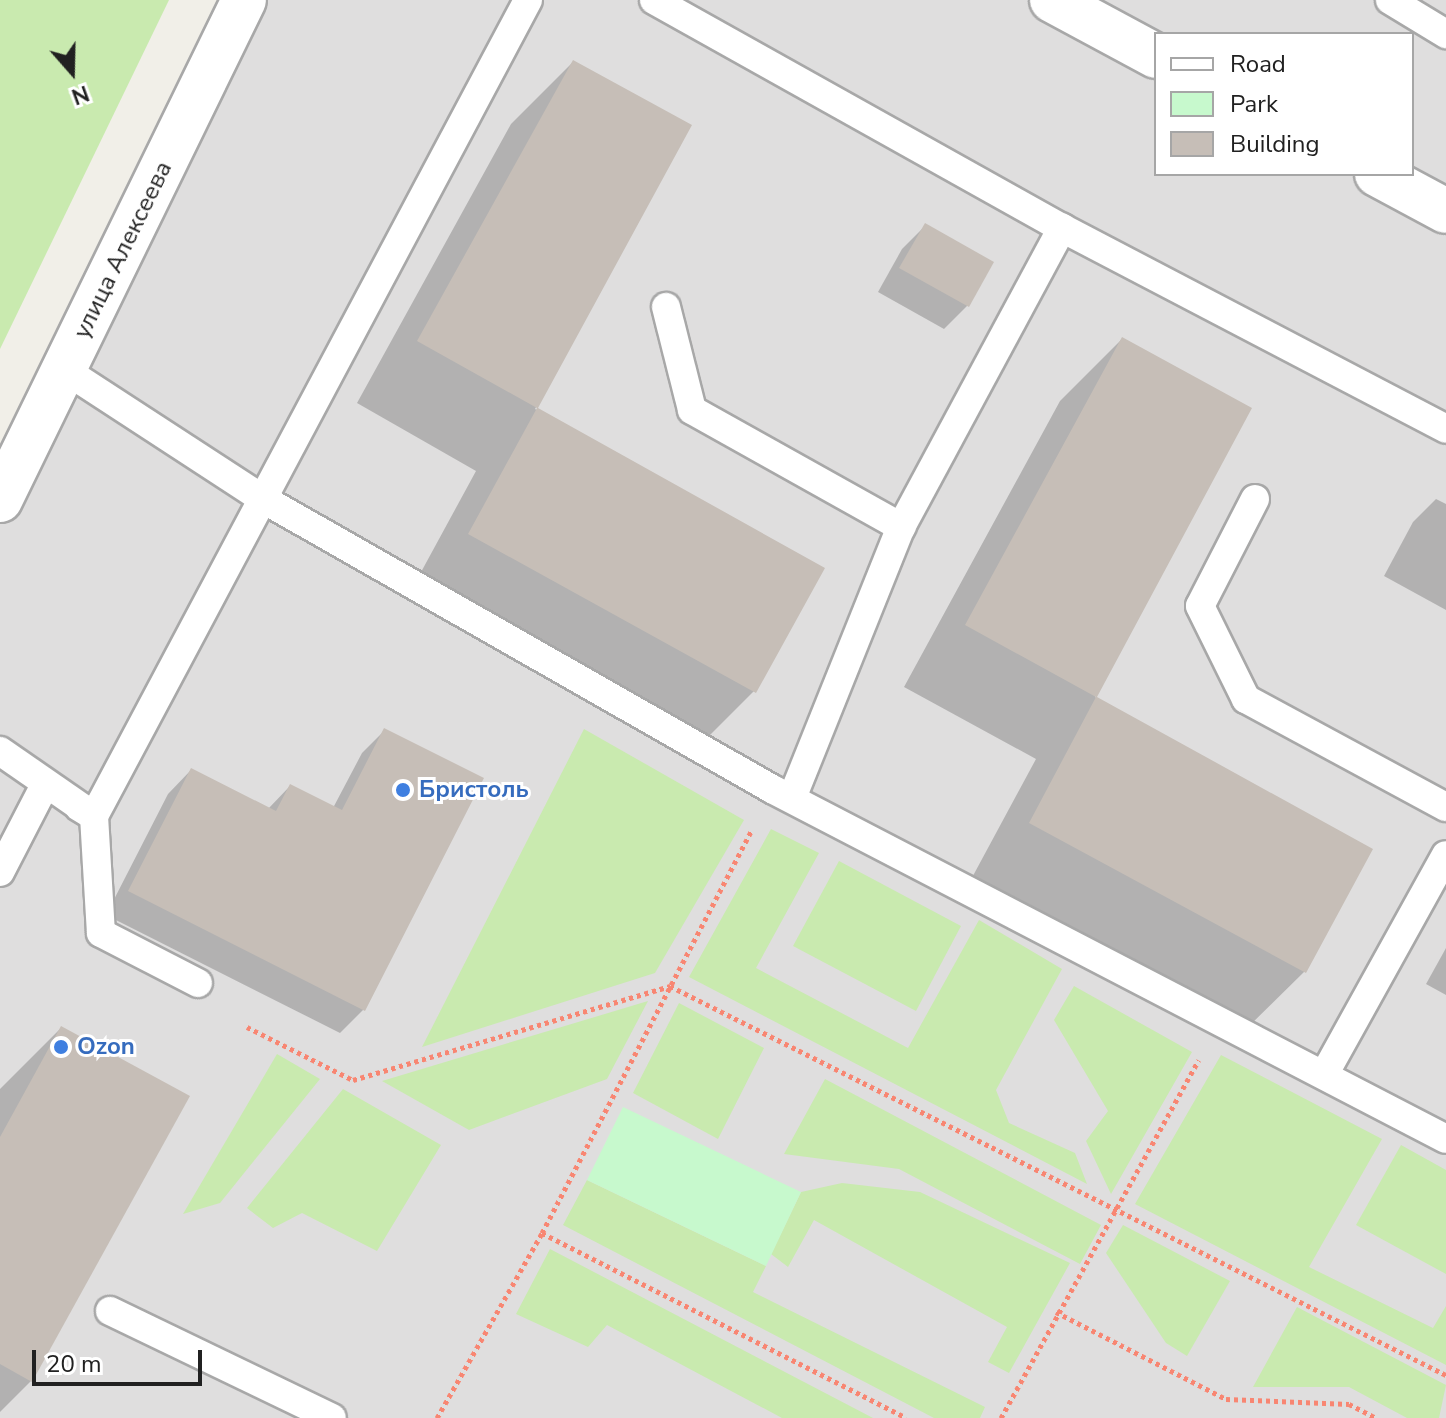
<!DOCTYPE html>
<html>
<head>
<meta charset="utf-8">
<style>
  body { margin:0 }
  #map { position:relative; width:1446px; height:1418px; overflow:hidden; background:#f1efe8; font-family:"Nunito Sans",sans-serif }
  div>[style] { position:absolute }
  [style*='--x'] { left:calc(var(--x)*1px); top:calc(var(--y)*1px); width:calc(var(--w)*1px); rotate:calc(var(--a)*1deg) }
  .residential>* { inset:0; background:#dfdede }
  .grass>* { inset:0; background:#c9eaaf }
  .park>* { inset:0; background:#c7f9cd }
  .shadow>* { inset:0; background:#0003 }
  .building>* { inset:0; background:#c6beb7 }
  .path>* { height:5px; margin-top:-2.5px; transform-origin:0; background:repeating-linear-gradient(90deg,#f88672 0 4px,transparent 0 8px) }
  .roads { filter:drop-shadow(2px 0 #a8a8a8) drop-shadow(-2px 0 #a8a8a8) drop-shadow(0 2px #a8a8a8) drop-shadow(0 -2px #a8a8a8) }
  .service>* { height:28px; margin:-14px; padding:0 14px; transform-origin:14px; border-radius:14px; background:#fff }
  .tertiary>* { height:44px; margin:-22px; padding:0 22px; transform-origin:22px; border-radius:22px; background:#fff }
  .dots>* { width:22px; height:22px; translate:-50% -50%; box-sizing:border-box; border:4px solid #fff; border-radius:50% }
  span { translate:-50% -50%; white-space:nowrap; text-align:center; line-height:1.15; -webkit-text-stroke:6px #fff; paint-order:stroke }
  .street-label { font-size:24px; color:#212121 }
  .shop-label { font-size:24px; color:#366cbe; font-weight:700 }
  .left { translate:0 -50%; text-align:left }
  .legend { position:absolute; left:1154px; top:32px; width:260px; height:144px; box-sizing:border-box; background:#fff; border:2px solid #a6a6a6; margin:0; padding:10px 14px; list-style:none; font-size:24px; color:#212121 }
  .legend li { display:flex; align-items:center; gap:16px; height:40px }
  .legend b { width:40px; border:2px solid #a6a6a6 }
  .north { position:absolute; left:32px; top:32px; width:80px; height:80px; -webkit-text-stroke:6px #fff; paint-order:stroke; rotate:160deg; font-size:22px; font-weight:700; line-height:32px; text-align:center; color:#212121 }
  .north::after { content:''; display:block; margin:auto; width:28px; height:36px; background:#212121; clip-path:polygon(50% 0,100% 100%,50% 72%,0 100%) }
  .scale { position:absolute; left:32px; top:1350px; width:170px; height:36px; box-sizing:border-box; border:4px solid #212121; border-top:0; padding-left:10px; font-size:24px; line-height:28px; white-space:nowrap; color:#212121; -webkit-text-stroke:6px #fff; paint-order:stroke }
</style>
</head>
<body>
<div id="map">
  <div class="residential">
    <i style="clip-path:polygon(evenodd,244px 0,1446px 0,1446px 1418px,0 1418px,0 500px,244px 0,1156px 34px,1412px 34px,1412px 174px,1156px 174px,1156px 34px)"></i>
  </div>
  <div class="grass">
    <i style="clip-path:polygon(0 0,169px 0,0 349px)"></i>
    <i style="clip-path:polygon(584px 729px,744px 820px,655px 973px,422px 1047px)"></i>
    <i style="clip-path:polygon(771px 829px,819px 853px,756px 968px,908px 1048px,979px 920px,1062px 969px,996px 1090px,1009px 1123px,1075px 1153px,1087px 1184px,689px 977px)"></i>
    <i style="clip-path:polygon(839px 861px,961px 926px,916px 1011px,793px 946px)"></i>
    <i style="clip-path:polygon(1074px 986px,1192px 1052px,1111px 1194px,1086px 1141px,1108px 1111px,1054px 1020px)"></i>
    <i style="clip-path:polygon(648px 1001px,607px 1079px,469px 1130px,382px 1081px)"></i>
    <i style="clip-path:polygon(679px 1003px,764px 1048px,718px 1139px,633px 1093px)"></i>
    <i style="clip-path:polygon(277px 1054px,320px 1079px,220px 1203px,183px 1214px)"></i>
    <i style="clip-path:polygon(1221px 1055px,1382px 1139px,1309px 1267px,1433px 1328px,1446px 1306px,1446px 1365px,1135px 1204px)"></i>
    <i style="clip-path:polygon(825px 1079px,1101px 1225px,1080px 1264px,899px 1169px,784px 1154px)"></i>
    <i style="clip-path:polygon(343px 1089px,441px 1145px,377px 1251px,302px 1213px,273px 1228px,247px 1208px)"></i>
    <i style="clip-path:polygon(1401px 1145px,1446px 1170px,1446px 1274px,1356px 1225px)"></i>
    <i style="clip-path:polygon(587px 1180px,766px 1266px,753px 1292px,985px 1407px,980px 1418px,934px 1418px,563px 1225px)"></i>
    <i style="clip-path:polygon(842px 1183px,920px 1192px,1070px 1263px,1009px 1373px,988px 1362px,1007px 1327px,814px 1220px,788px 1267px,771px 1254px,801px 1192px)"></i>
    <i style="clip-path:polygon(1123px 1225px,1230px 1281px,1187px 1356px,1166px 1343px,1106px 1253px)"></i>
    <i style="clip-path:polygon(550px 1249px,873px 1418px,782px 1418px,607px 1325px,588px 1347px,516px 1314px)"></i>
    <i style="clip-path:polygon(1297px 1307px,1446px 1385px,1439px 1418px,1407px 1418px,1349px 1387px,1253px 1387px)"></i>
  </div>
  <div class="park">
    <i style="clip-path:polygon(623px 1107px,801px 1192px,766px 1266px,587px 1180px)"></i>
  </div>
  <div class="shadow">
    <i style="clip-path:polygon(573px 62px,689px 125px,535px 409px,822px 569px,754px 691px,692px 753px,408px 596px,476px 471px,357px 403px,511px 124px)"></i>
    <i style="clip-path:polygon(925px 226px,991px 263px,967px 306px,944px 329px,878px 292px,902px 249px)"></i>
    <i style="clip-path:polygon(1122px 339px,1250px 408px,1095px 697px,1370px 850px,1304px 972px,1242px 1033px,968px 885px,1036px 759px,904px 687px,1060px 401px)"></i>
    <i style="clip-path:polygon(1436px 499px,1446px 504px,1446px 610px,1384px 576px,1413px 522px)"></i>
    <i style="clip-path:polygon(385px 730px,482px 779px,363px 1010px,340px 1033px,106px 915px,168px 794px,191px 770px,268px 809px,290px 786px,333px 808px,362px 753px)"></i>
    <i style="clip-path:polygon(1446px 948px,1446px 995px,1426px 984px)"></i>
    <i style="clip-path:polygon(61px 1028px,31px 1381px,0 1412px,0 1089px)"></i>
  </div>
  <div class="building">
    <i style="clip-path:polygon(573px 60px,692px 125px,538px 408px,825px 568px,756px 693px,468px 534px,537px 408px,417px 341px)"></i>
    <i style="clip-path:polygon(925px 223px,994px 262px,969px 307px,899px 268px)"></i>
    <i style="clip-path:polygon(1122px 337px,1252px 408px,1097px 697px,1373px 849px,1306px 973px,1029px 823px,1096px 697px,965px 625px)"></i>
    <i style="clip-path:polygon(384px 728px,484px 778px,365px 1011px,128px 891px,191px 768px,276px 811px,290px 784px,342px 810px)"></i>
    <i style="clip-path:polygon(61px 1026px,190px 1096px,32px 1382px,0 1364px,0 1137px)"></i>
  </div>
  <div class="path">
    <i style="--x:247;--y:1027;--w:119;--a:26.6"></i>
    <i style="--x:353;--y:1080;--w:331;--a:-16.5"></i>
    <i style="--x:670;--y:986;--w:868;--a:26.62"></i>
    <i style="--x:542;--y:1233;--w:408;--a:26.9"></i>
    <i style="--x:1056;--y:1312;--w:191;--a:27.1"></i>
    <i style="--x:1226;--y:1399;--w:123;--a:2.3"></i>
    <i style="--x:1349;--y:1404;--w:30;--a:27"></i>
    <i style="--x:437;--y:1418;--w:213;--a:-60.4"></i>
    <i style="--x:542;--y:1233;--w:455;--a:-62.5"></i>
    <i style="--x:1001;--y:1418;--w:409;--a:-61.1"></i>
  </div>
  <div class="roads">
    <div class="service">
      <i style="--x:654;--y:0;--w:467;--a:29.2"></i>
      <i style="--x:1062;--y:228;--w:433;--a:27.6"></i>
      <i style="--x:1390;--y:0;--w:66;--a:31.3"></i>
      <i style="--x:666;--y:307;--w:106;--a:75.8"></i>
      <i style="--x:692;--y:410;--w:240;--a:29.2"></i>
      <i style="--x:65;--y:370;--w:236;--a:33.1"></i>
      <i style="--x:263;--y:499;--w:586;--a:29.67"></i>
      <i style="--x:772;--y:789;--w:759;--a:27.44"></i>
      <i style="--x:1255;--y:499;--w:120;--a:117.2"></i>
      <i style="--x:1200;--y:606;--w:104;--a:63.7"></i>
      <i style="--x:1246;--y:699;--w:227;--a:28.4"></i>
      <i style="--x:0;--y:751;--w:114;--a:34.7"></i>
      <i style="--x:94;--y:816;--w:924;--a:-61.99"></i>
      <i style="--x:792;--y:798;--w:292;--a:-68.1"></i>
      <i style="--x:901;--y:527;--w:340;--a:-61.7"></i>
      <i style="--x:79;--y:807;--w:17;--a:31"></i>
      <i style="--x:94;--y:816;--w:117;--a:86.6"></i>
      <i style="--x:101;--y:933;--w:109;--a:27.3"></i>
      <i style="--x:0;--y:872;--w:98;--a:-62.7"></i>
      <i style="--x:1325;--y:1073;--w:249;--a:-61"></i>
      <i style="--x:110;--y:1311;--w:246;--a:25.7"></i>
    </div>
    <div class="tertiary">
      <i style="--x:1052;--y:0;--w:118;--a:28.3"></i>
      <i style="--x:1377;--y:174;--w:78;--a:28.2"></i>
      <i style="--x:0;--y:500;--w:556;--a:-63.99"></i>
    </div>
  </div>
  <div class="dots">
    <i style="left:403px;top:790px;background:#3f7fe0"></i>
    <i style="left:61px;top:1047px;background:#3f7fe0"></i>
  </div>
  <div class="street-label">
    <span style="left:123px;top:250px;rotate:-64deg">улица Алексеева</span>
  </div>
  <div class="shop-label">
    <span class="left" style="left:419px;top:790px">Бристоль</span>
    <span class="left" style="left:77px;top:1047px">Ozon</span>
  </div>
  <ul class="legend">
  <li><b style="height:10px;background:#fff"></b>Road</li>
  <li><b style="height:22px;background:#c7f9cd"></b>Park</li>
  <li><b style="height:22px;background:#c6beb7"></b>Building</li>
  </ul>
  <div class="north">N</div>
  <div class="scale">20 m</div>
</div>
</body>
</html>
